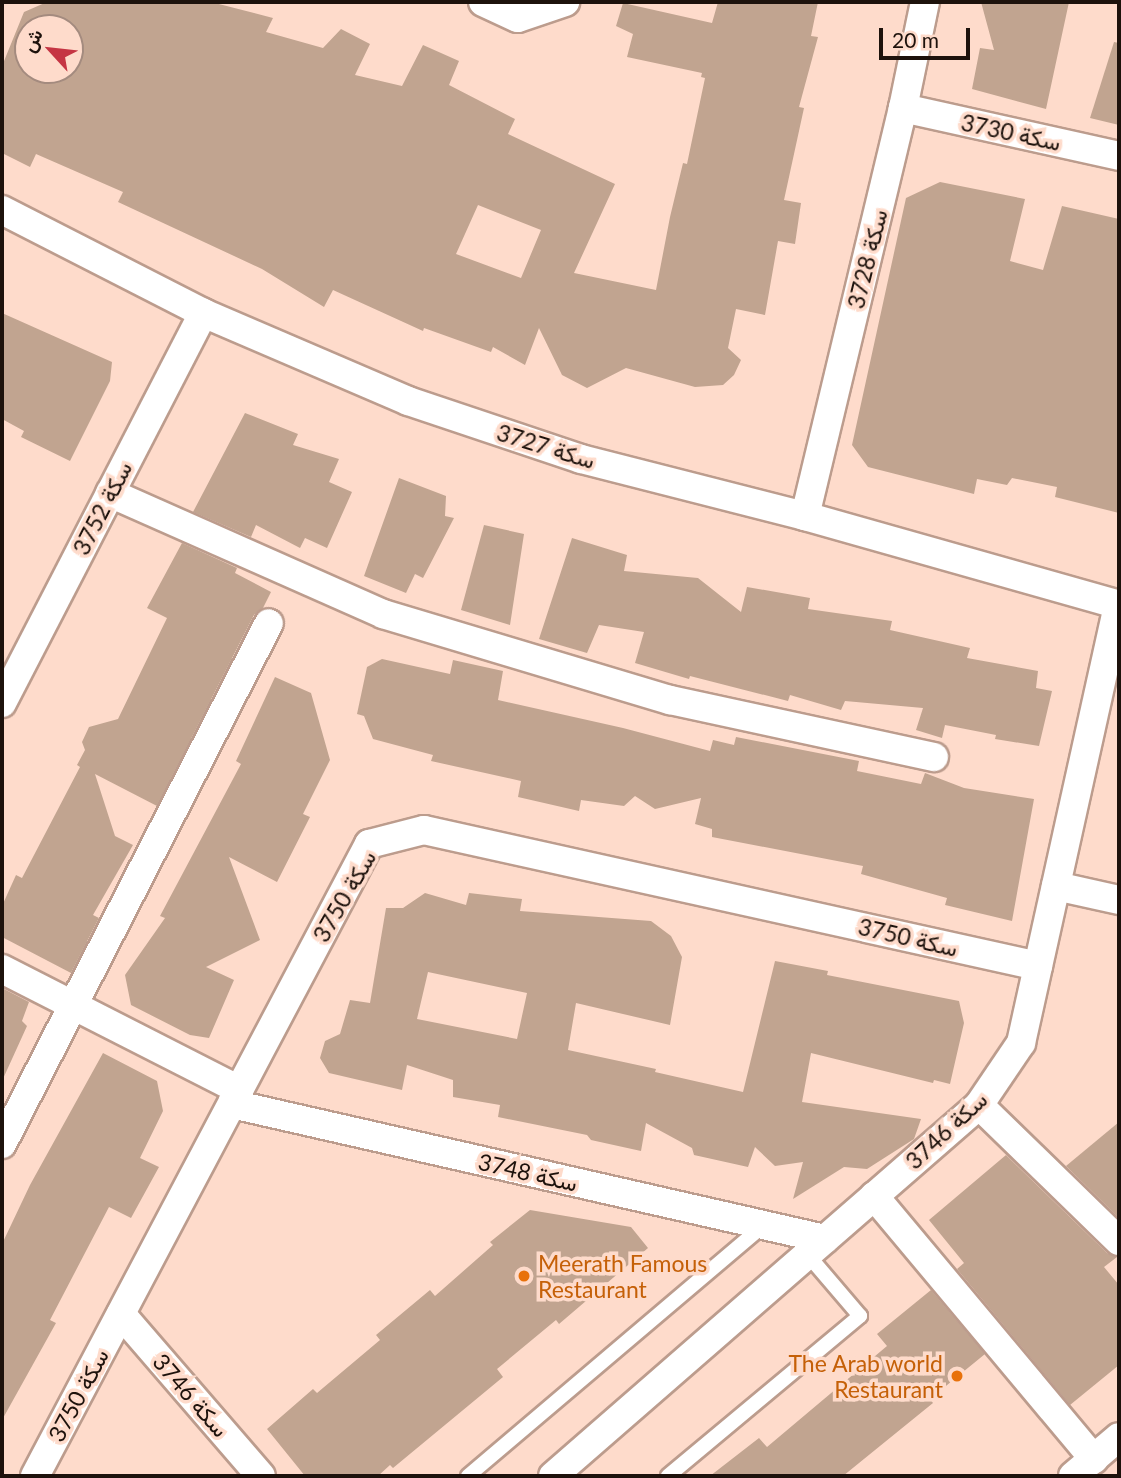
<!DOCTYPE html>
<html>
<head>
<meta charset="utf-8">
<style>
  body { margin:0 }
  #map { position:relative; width:1121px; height:1478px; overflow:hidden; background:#fedbcb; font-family:Lato,Vazirmatn,sans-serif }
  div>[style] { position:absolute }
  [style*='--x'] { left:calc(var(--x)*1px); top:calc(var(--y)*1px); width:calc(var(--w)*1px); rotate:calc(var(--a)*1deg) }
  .building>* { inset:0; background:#c1a490 }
  .roads { filter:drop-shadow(2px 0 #bc9c8d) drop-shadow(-2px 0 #bc9c8d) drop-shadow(0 2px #bc9c8d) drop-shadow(0 -2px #bc9c8d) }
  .lane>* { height:14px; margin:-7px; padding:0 7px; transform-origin:7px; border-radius:7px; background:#fff }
  .street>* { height:28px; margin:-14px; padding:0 14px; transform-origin:14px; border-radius:14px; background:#fff }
  .dots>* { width:19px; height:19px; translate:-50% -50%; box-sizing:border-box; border:4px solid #fedbcb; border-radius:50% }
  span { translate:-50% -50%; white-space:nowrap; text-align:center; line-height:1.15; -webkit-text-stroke:7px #fedbcb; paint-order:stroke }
  .street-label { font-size:23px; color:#1d120c }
  .food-label { font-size:23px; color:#c56008 }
  .left { translate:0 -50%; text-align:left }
  .right { translate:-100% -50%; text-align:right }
  .frame { position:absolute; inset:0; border:4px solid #1d120c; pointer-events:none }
  .north { position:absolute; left:14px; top:14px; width:70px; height:70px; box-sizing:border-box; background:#fedbcb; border:2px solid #a48b7f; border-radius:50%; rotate:297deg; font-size:19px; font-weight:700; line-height:28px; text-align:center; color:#1d120c }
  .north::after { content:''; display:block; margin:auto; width:24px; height:32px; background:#c53543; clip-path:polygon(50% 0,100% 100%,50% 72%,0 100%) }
  .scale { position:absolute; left:879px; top:28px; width:91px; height:32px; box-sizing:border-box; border:4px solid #1d120c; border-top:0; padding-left:9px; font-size:21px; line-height:24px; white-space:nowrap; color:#1d120c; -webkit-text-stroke:5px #fedbcb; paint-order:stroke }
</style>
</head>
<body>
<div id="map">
  <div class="building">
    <i style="clip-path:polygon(evenodd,47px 2px,211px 2px,273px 18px,266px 32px,323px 48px,341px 29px,370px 44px,355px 75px,402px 86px,423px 45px,459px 61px,449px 85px,515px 119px,508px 134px,615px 184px,574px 273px,656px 290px,670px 217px,683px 163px,687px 164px,705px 78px,701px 77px,702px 73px,627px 57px,633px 34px,616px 26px,623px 3px,712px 23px,718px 2px,818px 2px,811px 36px,818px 37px,799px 107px,804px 108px,784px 200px,801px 203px,795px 244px,778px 241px,765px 315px,736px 309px,728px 348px,741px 360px,734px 375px,723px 385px,695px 387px,626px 368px,587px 388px,562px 375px,539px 328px,525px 365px,493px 347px,491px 352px,424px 328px,423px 331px,333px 290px,324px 307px,262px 269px,118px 202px,123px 192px,36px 154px,30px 167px,2px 153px,2px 66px,24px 12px,47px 2px,28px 28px,70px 28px,70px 70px,28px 70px,28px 28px,47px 2px,478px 205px,541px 230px,521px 278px,456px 254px,478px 205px)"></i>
    <i style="clip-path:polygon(981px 2px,1069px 2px,1046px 109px,972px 89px,980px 48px,994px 50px)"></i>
    <i style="clip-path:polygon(1114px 42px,1119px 43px,1119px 125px,1090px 118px)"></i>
    <i style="clip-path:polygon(940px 182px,1025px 199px,1010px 261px,1043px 270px,1062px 206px,1119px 219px,1119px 513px,1055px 497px,1057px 487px,1012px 478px,1007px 485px,977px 479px,974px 494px,868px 467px,852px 445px,906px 198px)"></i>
    <i style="clip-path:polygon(2px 313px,112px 362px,110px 381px,70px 461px,21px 437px,24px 431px,2px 419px)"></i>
    <i style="clip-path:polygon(245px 413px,298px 434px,293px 445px,339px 459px,329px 482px,352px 492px,327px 548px,305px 538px,300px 548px,256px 525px,251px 537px,193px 512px)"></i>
    <i style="clip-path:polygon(399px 478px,446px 496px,445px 516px,454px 518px,423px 578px,415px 574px,406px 593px,364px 576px)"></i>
    <i style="clip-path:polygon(484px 525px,524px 534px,510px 625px,461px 610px)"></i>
    <i style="clip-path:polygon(572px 538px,627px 555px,624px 571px,698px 578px,741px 612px,747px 587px,810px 598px,808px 609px,892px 621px,890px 630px,970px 648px,967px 658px,1038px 671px,1036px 688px,1052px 691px,1039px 746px,995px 739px,996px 735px,945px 725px,942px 738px,916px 730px,923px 708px,845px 701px,841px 710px,790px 695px,788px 701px,690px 676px,689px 679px,635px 663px,644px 632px,599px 625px,587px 653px,539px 639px)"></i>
    <i style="clip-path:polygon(182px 543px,237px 568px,235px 573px,271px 592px,263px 608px,254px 615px,157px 806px,95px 774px,115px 836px,133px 845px,93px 915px,99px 918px,71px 973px,2px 937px,2px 906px,16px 875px,22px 878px,80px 767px,77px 765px,85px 750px,82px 742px,89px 727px,118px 719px,167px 618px,147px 608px)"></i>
    <i style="clip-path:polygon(382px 659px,450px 674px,453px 660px,503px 671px,498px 700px,623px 728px,710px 751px,713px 740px,734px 745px,736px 737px,859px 761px,857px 771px,921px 784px,925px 773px,964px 788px,1034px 799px,1012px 921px,945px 905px,947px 898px,861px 874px,863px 866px,712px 837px,712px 829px,695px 824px,701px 798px,655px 809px,635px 796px,624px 806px,581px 800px,579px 811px,518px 797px,521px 781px,431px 761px,433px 755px,373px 739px,364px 716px,357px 714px,367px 667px)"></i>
    <i style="clip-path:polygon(275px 677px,311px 693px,330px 760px,303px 814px,310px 817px,277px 882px,229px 857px,260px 940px,206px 967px,234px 980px,209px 1038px,190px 1035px,131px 1005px,125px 975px,165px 918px,160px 916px,241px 764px,236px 761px)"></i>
    <i style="clip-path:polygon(evenodd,425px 893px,466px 905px,469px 893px,522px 899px,520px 911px,651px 921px,671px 936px,682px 957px,670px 1025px,576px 1003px,568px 1050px,656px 1069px,655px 1072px,743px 1092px,775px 961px,828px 971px,827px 975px,959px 1001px,964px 1023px,950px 1084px,934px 1080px,933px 1083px,811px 1053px,802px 1102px,921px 1119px,914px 1139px,867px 1169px,844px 1167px,793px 1199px,803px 1162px,775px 1166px,755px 1147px,748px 1167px,694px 1155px,692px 1148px,646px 1123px,641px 1151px,591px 1140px,587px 1135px,498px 1117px,500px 1105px,453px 1097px,453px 1080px,407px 1065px,402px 1090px,329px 1073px,320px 1058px,325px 1041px,340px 1034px,350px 1000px,370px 1003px,386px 908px,403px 908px,425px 893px,428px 972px,527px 993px,517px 1039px,417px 1019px,428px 972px)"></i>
    <i style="clip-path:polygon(2px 988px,29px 1002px,22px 1021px,27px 1026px,2px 1081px)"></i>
    <i style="clip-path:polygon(103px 1053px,157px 1081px,163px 1111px,140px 1158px,159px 1167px,131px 1218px,109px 1207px,50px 1320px,56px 1323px,2px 1420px,2px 1244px,30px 1185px)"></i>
    <i style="clip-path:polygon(1119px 1122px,1119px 1218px,1066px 1166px)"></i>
    <i style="clip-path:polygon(1006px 1155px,1107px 1253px,1117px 1257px,1104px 1267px,1119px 1285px,1119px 1365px,1070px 1405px,957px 1269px,964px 1263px,929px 1220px)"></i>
    <i style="clip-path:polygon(530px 1210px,631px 1227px,648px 1248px,559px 1324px,556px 1320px,497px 1369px,503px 1377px,393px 1468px,390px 1465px,378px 1476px,305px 1476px,267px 1429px,313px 1389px,317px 1393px,380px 1340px,376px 1335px,430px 1290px,435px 1296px,493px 1245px,490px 1242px)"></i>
    <i style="clip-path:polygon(931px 1290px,985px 1354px,930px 1399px,933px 1403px,843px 1476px,710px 1476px,759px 1438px,767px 1447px,887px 1346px,877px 1334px)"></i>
  </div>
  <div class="roads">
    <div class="lane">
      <i style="--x:468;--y:1476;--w:387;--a:-40.3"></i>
      <i style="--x:668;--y:1476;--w:250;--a:-39.8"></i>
      <i style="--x:860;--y:1316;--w:82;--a:-130.5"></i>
    </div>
    <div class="street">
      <i style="--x:483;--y:2;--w:38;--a:25"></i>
      <i style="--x:518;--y:18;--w:50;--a:-18.8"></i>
      <i style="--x:903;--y:108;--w:221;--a:12.5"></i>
      <i style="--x:2;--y:210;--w:226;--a:27.1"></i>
      <i style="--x:203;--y:313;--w:223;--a:23.2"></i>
      <i style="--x:408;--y:401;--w:182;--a:18.5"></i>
      <i style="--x:581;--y:459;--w:231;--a:14.3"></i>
      <i style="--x:805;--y:516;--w:326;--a:15.8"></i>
      <i style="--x:110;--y:493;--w:299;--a:23.9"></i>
      <i style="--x:383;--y:614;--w:300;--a:16.7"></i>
      <i style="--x:670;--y:700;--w:270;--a:12.2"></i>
      <i style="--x:805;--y:516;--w:420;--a:-76.5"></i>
      <i style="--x:903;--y:108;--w:108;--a:-78.3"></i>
      <i style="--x:2;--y:703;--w:439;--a:-62.7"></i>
      <i style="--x:1056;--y:886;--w:65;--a:12.5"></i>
      <i style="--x:2;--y:969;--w:266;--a:27"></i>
      <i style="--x:232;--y:1104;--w:608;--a:12.83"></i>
      <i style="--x:979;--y:1105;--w:195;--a:44.2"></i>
      <i style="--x:2;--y:1144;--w:585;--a:-62.87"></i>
      <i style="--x:874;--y:1196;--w:343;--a:50.1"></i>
      <i style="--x:121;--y:1314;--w:214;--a:49.2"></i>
      <i style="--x:35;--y:1476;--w:715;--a:-62.14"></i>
      <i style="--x:369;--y:844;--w:57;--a:-14.3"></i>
      <i style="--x:424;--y:830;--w:629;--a:12.49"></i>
      <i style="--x:553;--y:1476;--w:565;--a:-41.05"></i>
      <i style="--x:979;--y:1105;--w:75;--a:-55.9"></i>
      <i style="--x:1021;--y:1043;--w:449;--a:-77.5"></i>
      <i style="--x:1073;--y:1476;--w:60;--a:-40.3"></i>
    </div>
  </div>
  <div class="dots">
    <i style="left:524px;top:1276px;background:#e8710a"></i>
    <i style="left:957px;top:1376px;background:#e8710a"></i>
  </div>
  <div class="street-label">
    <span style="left:1011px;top:132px;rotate:12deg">سكة 3730</span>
    <span style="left:867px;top:259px;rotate:-76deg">سكة 3728</span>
    <span style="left:546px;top:446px;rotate:17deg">سكة 3727</span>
    <span style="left:102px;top:508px;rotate:-63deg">سكة 3752</span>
    <span style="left:344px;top:896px;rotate:-60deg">سكة 3750</span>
    <span style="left:908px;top:937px;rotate:13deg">سكة 3750</span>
    <span style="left:946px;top:1130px;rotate:-43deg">سكة 3746</span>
    <span style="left:528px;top:1172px;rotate:13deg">سكة 3748</span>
    <span style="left:78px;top:1395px;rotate:-62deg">سكة 3750</span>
    <span style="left:191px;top:1395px;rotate:49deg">سكة 3746</span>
  </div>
  <div class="food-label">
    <span class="left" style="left:538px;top:1276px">Meerath Famous<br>Restaurant</span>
    <span class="right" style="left:943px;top:1376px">The Arab world<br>Restaurant</span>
  </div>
  <div class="frame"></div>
  <div class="north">ش</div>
  <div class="scale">20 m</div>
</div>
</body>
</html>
